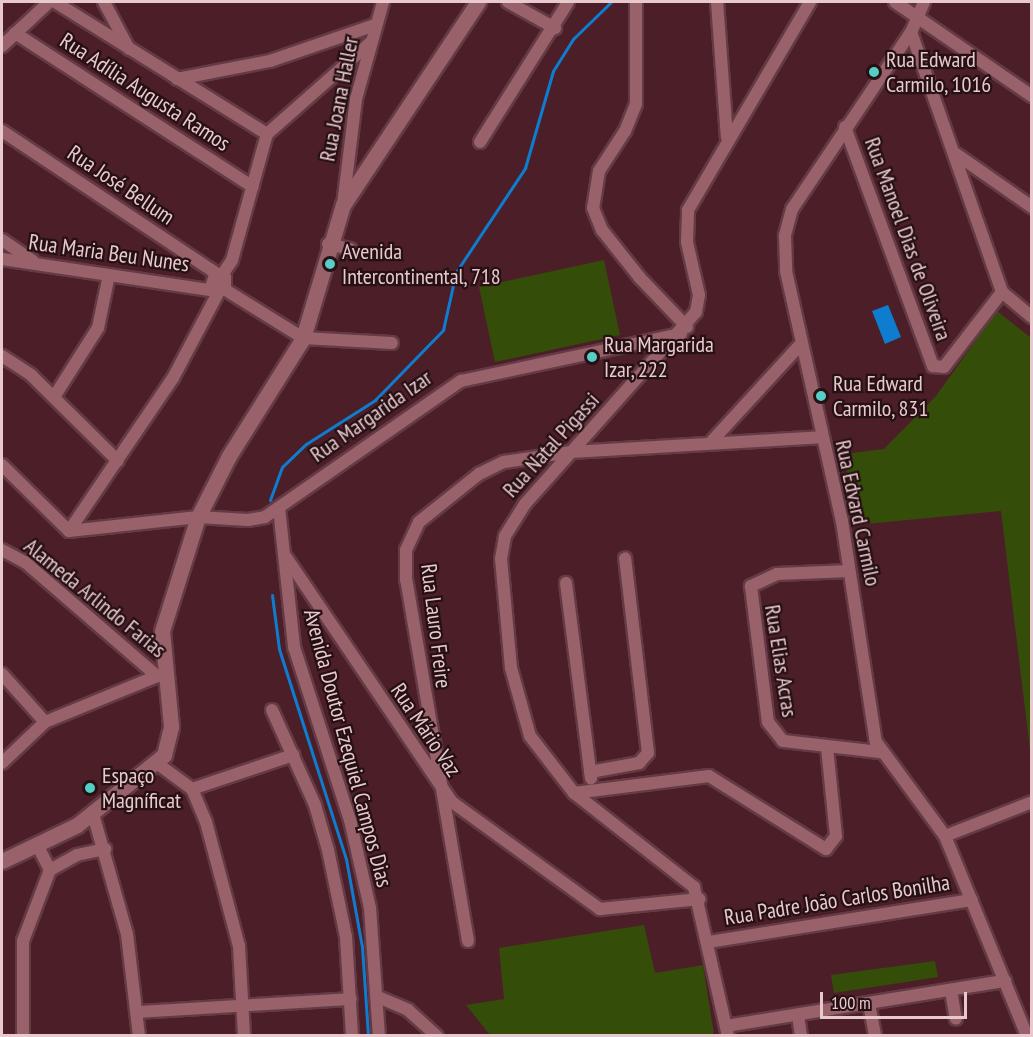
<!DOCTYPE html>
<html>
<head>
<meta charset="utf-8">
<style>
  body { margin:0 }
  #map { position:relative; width:1033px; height:1037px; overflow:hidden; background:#4c1e28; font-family:"PT Sans Narrow",sans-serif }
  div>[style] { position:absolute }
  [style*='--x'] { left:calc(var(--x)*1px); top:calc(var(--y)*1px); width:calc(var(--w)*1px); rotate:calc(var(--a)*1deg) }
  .green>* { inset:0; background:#344e09 }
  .water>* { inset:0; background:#0e7dd0 }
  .stream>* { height:3px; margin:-1.5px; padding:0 1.5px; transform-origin:1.5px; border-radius:1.5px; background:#0e7dd0 }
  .roads { filter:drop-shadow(2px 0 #643b45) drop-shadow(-2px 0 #643b45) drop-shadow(0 2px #643b45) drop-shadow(0 -2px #643b45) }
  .minor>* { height:12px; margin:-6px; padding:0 6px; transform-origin:6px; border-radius:6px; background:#99626b }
  .tertiary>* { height:15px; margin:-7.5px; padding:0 7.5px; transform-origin:7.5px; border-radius:7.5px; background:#99626b }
  .dots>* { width:16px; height:16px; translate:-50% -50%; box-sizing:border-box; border:3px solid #251014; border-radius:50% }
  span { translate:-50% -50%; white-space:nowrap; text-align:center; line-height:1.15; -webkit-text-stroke:4.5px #251014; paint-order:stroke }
  .poi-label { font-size:22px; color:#e8c9cd }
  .left { translate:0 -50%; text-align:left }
  .street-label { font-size:22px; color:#e8c9cd }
  .frame { position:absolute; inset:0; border:3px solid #e8c9cd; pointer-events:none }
  .scale { position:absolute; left:820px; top:992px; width:147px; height:27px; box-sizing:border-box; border:3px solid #e8c9cd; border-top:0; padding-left:8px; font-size:18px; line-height:21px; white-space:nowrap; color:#e8c9cd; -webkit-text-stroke:4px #251014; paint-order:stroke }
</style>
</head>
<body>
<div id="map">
  <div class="green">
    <i style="clip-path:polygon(604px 260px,620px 335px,495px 362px,479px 287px)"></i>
    <i style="clip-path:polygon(997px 311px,1031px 338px,1030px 750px,1001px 511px,855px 525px,844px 454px,884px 449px,936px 396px)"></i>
    <i style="clip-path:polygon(644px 925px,655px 973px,703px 965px,714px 1035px,490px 1035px,466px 1005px,504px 999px,499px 948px)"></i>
    <i style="clip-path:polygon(935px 961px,938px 977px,834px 993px,831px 975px)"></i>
  </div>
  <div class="water">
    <i style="clip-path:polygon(888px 305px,901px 337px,885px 344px,872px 311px)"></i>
  </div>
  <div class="stream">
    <i style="--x:270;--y:500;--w:35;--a:-70"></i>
    <i style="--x:282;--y:467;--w:33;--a:-44"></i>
    <i style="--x:306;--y:444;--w:82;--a:-32.5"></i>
    <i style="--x:375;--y:400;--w:98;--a:-45.8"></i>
    <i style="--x:443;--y:330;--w:59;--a:-77.4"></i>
    <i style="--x:456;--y:272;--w:125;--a:-56.4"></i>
    <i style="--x:525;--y:168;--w:101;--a:-73.9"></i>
    <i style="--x:553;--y:71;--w:39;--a:-58"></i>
    <i style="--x:574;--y:38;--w:52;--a:-44.2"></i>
    <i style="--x:272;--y:595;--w:54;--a:82.6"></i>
    <i style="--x:279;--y:649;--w:220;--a:72.3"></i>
    <i style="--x:346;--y:859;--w:89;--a:79.7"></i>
    <i style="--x:362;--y:947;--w:89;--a:86.1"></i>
  </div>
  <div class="roads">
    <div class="minor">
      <i style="--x:55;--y:2;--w:250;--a:31.9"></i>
      <i style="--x:267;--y:134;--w:139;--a:-41.5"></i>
      <i style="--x:104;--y:2;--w:53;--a:62"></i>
      <i style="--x:508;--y:2;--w:54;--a:29"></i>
      <i style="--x:636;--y:2;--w:102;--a:90"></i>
      <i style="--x:636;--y:104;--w:29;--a:112"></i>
      <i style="--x:625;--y:131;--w:48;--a:123"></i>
      <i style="--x:599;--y:171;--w:37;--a:99"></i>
      <i style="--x:593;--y:208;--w:24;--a:68"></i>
      <i style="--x:602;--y:230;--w:61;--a:51.6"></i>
      <i style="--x:640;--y:278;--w:68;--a:46.2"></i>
      <i style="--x:717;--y:2;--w:135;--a:85.8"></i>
      <i style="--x:895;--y:2;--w:166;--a:34.5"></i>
      <i style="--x:924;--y:2;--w:33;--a:113"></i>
      <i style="--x:911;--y:32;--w:213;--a:123.9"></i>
      <i style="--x:792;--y:209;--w:28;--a:105"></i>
      <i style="--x:785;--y:236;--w:35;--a:88"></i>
      <i style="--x:786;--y:271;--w:256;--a:77.4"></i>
      <i style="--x:842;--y:521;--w:224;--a:81.3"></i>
      <i style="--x:876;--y:742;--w:117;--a:53.7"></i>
      <i style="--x:945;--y:836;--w:216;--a:67.7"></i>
      <i style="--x:911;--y:32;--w:275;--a:70.7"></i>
      <i style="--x:1002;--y:292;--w:39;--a:40"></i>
      <i style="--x:15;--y:33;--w:283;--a:32.9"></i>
      <i style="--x:2;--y:46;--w:64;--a:-43.1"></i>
      <i style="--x:177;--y:79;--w:95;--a:-11"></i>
      <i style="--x:270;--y:61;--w:111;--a:-18.9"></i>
      <i style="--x:845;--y:127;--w:255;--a:69.8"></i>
      <i style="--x:933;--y:366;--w:11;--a:5"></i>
      <i style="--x:944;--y:367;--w:95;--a:-52.3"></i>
      <i style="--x:2;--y:131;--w:258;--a:33.6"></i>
      <i style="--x:480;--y:142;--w:165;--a:-57.8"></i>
      <i style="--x:956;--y:154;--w:93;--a:34.9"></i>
      <i style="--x:343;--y:205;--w:107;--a:-83"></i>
      <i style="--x:356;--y:99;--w:101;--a:-74.4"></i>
      <i style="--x:2;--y:240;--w:37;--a:34"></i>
      <i style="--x:328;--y:244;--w:23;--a:13"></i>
      <i style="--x:2;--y:259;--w:217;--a:8.5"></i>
      <i style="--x:217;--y:291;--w:9;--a:-27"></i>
      <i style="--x:225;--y:287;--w:10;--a:-90"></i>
      <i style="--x:225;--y:277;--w:10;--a:-169"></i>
      <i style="--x:215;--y:275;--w:13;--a:108"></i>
      <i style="--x:222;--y:275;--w:18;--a:-56"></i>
      <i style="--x:232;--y:260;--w:131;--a:-74.5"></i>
      <i style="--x:224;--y:289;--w:93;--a:31.8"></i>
      <i style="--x:303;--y:338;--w:89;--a:3.2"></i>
      <i style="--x:2;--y:356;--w:35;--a:33"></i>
      <i style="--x:31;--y:375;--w:122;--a:44.7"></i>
      <i style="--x:54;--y:397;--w:82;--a:-57.5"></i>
      <i style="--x:98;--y:328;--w:54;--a:-78.3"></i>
      <i style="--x:712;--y:441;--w:129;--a:-47.5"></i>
      <i style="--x:2;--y:465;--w:94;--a:44.6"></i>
      <i style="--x:69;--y:531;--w:130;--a:-6.2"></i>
      <i style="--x:198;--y:517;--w:50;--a:3.4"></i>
      <i style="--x:248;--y:520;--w:17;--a:-10"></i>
      <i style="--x:265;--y:517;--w:239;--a:-34.8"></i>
      <i style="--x:461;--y:381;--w:225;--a:-12.1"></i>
      <i style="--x:279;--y:508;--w:140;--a:83.8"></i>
      <i style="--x:294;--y:647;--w:182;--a:72.1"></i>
      <i style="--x:350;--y:820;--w:90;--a:77.2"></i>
      <i style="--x:370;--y:908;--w:128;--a:86"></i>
      <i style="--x:69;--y:531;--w:185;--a:-55.8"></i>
      <i style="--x:173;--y:378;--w:98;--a:-62.1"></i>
      <i style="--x:2;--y:550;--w:26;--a:28"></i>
      <i style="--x:25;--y:562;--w:174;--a:40.8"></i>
      <i style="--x:157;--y:676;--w:7;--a:0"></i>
      <i style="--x:286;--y:557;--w:296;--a:55.9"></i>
      <i style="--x:452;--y:802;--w:183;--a:35.9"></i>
      <i style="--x:600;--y:909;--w:100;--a:-5.7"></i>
      <i style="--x:849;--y:571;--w:72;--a:177.6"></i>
      <i style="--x:777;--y:574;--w:29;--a:155"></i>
      <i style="--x:751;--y:586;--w:137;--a:82.9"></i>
      <i style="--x:768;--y:722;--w:24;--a:52"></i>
      <i style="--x:783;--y:741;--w:98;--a:6.5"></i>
      <i style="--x:566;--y:583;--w:197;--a:82.7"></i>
      <i style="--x:2;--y:674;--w:64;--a:48.1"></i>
      <i style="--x:272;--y:710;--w:104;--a:65.6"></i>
      <i style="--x:315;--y:805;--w:47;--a:73.9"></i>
      <i style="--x:328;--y:850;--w:89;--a:78.3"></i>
      <i style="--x:346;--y:937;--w:99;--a:86.5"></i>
      <i style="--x:2;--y:763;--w:59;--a:-43.6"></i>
      <i style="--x:45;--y:722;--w:121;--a:-22.3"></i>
      <i style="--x:158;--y:764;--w:42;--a:36.3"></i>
      <i style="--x:192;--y:789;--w:36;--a:67"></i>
      <i style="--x:206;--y:822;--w:128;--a:75.1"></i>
      <i style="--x:239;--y:946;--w:90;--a:86.8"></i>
      <i style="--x:590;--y:772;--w:50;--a:-10.4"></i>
      <i style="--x:639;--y:763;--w:13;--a:-48"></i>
      <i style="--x:648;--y:753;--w:196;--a:-96.7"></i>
      <i style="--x:192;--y:789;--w:107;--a:-18.6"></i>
      <i style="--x:574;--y:793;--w:136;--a:-7.2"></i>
      <i style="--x:709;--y:776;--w:138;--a:32"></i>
      <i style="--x:826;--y:849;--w:16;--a:-52"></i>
      <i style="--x:836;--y:836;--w:89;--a:-95.8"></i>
      <i style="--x:93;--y:814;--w:125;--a:74.2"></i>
      <i style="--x:127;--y:934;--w:103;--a:83.3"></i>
      <i style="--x:945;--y:836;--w:93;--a:-21.3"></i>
      <i style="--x:50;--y:870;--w:31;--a:-29"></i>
      <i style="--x:77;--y:855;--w:29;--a:-12"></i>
      <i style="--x:468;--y:941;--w:366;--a:-99.7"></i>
      <i style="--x:406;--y:580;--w:30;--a:-90"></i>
      <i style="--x:406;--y:550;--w:31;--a:-65"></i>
      <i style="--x:419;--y:522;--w:77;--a:-38.7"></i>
      <i style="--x:479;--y:474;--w:28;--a:-26"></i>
      <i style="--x:504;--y:462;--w:68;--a:-8.5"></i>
      <i style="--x:571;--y:452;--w:250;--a:-3.4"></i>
      <i style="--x:709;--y:942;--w:266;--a:-9.1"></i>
      <i style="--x:951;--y:991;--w:28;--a:80"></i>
      <i style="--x:378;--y:997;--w:33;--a:23"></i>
      <i style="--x:408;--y:1010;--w:39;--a:42"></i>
      <i style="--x:869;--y:1004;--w:33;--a:79"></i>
      <i style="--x:138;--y:1012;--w:213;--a:-3.5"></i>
      <i style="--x:798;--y:1015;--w:21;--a:82"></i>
      <i style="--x:726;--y:1026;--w:283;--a:-9.2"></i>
      <i style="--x:23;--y:1036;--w:95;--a:-90"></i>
      <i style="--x:23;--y:941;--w:76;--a:-69.2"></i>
      <i style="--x:50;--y:870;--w:28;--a:-117"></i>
      <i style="--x:728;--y:1036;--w:153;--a:-102.9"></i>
      <i style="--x:694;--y:887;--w:152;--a:-141.9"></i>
      <i style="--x:574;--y:793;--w:72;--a:-127.7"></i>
      <i style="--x:530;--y:736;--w:71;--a:-105.6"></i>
      <i style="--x:511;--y:668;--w:109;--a:-95.2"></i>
      <i style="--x:501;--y:559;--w:23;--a:-80"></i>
      <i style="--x:505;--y:536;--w:38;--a:-58"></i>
      <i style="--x:525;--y:504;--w:257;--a:-48.3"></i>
      <i style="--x:696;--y:312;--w:17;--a:-80"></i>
      <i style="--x:699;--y:295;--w:54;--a:-102.8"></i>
      <i style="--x:687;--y:242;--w:32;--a:-88"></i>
      <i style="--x:688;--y:210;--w:241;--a:-59.6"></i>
    </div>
    <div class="tertiary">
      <i style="--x:2;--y:861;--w:83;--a:-25.6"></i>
      <i style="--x:77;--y:825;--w:112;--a:-38.8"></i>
      <i style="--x:164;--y:755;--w:30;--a:-76"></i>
      <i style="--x:171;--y:726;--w:95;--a:-95.4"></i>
      <i style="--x:162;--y:631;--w:120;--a:-72.5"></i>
      <i style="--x:198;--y:517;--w:68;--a:-63.1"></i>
      <i style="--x:229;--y:456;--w:139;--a:-57.9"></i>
      <i style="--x:303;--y:338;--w:139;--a:-73.3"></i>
      <i style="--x:343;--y:205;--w:244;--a:-56.4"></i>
    </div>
  </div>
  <div class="dots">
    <i style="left:874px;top:72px;background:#55cec5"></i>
    <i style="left:330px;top:264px;background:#55cec5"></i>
    <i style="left:592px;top:357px;background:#55cec5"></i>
    <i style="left:821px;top:396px;background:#55cec5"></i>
    <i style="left:90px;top:788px;background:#55cec5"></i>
  </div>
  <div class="poi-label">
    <span class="left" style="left:886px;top:72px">Rua Edward<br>Carmilo, 1016</span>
    <span class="left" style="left:342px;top:264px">Avenida<br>Intercontinental, 718</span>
    <span class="left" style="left:604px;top:357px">Rua Margarida<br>Izar, 222</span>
    <span class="left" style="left:833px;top:396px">Rua Edward<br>Carmilo, 831</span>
    <span class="left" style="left:102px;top:788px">Espaço<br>Magníficat</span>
  </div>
  <div class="street-label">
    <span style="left:145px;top:92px;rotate:33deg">Rua Adília Augusta Ramos</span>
    <span style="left:339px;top:99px;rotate:-79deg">Rua Joana Haller</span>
    <span style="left:121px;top:185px;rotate:34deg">Rua José Bellum</span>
    <span style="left:908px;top:239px;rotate:70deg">Rua Manoel Dias de Oliveira</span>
    <span style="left:109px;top:253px;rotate:8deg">Rua Maria Beu Nunes</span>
    <span style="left:371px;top:416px;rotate:-35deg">Rua Margarida Izar</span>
    <span style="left:551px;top:445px;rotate:-48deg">Rua Natal Pigassi</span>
    <span style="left:858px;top:513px;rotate:78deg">Rua Edvard Carmilo</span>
    <span style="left:95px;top:598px;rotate:39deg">Alameda Arlindo Farias</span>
    <span style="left:436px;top:626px;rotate:83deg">Rua Lauro Freire</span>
    <span style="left:781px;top:661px;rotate:81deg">Rua Elias Acras</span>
    <span style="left:426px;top:730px;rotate:56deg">Rua Mário Vaz</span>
    <span style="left:348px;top:748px;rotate:75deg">Avenida Doutor Ezequiel Campos Dias</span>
    <span style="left:837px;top:900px;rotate:-9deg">Rua Padre João Carlos Bonilha</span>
  </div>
  <div class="frame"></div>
  <div class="scale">100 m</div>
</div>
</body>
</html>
